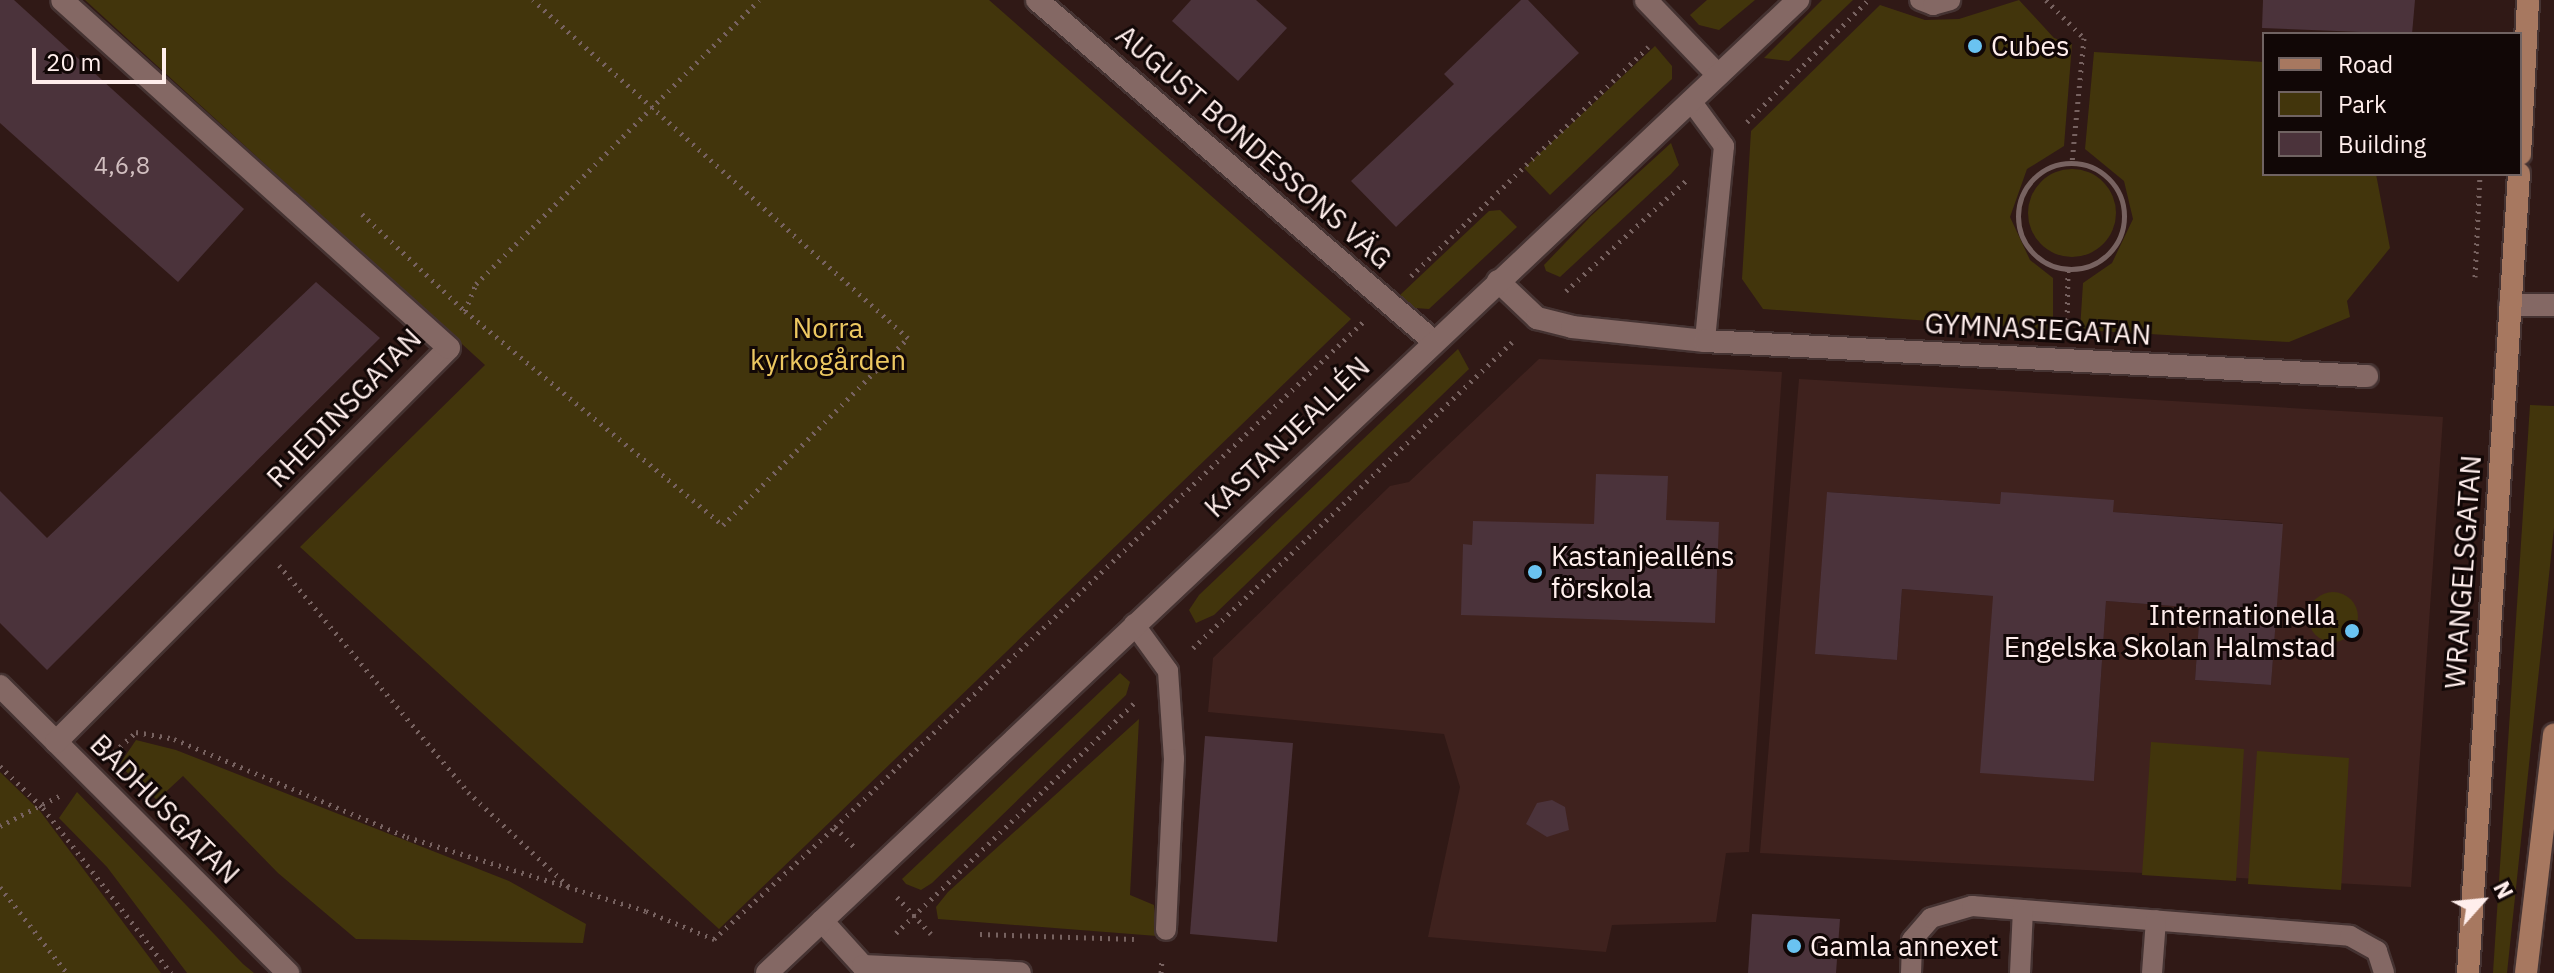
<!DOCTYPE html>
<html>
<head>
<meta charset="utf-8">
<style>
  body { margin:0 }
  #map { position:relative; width:2554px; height:973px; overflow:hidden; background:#301916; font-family:"IBM Plex Sans",sans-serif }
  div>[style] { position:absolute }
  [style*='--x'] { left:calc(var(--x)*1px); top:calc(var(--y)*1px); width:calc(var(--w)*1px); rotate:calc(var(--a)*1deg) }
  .built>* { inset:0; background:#3f221e }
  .green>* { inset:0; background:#42350c }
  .round { border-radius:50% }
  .building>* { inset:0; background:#4b333b }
  .path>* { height:5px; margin-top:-2.5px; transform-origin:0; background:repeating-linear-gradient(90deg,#776260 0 2px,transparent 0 8px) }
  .path>.ring { margin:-2.5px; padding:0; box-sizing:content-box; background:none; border:5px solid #776260; border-radius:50% }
  .roads { filter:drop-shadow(2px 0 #453332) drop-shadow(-2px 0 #453332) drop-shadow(0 2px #453332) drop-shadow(0 -2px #453332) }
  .service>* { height:20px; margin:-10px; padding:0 10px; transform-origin:10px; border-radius:10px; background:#846864 }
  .minor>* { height:22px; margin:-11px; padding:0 11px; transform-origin:11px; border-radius:11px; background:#846864 }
  .tertiary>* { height:22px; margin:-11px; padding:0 11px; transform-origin:11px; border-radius:11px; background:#846864 }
  .secondary>* { height:22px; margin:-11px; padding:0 11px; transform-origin:11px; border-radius:11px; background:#a77860 }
  .dots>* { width:22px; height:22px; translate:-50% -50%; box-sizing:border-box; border:4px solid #110706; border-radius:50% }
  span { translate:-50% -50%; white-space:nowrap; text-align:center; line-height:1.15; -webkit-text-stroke:6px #110706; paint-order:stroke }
  .number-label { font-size:24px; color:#d2bfc0 }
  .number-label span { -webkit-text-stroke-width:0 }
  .poi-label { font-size:28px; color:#ffeeec }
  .left { translate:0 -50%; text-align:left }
  .right { translate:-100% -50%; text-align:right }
  .street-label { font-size:28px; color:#ffeeec }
  .park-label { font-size:28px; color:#edc861 }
  .legend { position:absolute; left:2262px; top:32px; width:260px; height:144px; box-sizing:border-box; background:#110706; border:2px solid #706362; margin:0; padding:10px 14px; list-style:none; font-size:24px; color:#ffeeec }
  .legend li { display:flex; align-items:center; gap:16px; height:40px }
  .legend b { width:40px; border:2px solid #706362 }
  .north { position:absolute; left:2442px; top:861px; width:80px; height:80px; -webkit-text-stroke:6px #110706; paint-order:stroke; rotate:63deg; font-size:22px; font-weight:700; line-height:32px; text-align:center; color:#ffeeec }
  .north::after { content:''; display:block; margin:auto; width:28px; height:36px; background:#ffeeec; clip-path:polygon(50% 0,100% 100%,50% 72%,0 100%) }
  .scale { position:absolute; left:32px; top:48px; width:134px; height:36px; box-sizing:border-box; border:4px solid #ffeeec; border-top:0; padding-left:10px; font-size:24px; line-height:28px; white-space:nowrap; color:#ffeeec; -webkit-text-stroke:6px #110706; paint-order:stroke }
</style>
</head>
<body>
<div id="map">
  <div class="built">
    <i style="clip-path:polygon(1539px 359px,1782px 372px,1749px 852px,1726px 853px,1716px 922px,1612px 925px,1606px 952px,1428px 937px,1460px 787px,1444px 734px,1208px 712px,1213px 658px,1390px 486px,1409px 482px)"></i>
    <i style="clip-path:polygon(evenodd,1799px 379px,2443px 417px,2411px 887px,1760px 853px,1799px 379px,1828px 492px,2000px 504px,2001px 492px,2113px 512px,2282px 523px,2271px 685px,2195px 680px,2200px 608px,2106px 601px,2094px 781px,1993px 596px,1902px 589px,1897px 660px,1816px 654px,1828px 492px)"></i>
  </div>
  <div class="green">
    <i style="clip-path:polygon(85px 0,989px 0,1351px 319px,719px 929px,300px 547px,485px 365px)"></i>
    <i style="clip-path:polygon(1707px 0,1755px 0,1719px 30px,1699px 25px,1690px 15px)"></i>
    <i style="clip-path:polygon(1822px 0,1853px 0,1789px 61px,1764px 58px)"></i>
    <i style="clip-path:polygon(2019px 0,2054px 38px,2072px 44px,2064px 146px,2027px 169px,2010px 217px,2030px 260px,2053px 278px,2053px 330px,1763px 309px,1742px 279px,1751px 131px,1880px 5px,1925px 20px,1959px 19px)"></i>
    <i style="clip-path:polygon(1655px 46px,1672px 66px,1672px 79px,1550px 195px,1524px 168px)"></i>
    <i style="clip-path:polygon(2094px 52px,2264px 62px,2264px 174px,2376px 174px,2390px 248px,2347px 301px,2350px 317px,2289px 342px,2080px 330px,2083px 283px,2112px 263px,2133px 219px,2124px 181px,2085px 149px)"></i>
    <i style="clip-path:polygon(1671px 143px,1679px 165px,1671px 174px,1560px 277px,1546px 271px,1544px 265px,1591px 216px)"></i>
    <i class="round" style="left:2028px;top:169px;width:88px;height:88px"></i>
    <i style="clip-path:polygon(1500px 210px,1517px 227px,1429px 309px,1401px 307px,1400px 295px,1489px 211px)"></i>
    <i style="clip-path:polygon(1458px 349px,1469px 369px,1214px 615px,1196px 623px,1189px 610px,1199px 595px)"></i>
    <i style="clip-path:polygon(2530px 405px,2554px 406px,2554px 528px,2507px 973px,2493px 973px)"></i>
    <i class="round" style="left:2308px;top:592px;width:50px;height:50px"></i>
    <i style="clip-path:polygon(1120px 673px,1130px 682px,1126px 695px,932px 883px,921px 890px,906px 884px,902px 879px)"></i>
    <i style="clip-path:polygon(1139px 719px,1130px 895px,1154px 905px,1157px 936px,938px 919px,936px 907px,948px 892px)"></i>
    <i style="clip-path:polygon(136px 740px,176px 750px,509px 881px,586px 924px,583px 943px,356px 939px,278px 873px,183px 776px,157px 800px,119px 765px)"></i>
    <i style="clip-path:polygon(2151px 742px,2244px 749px,2236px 881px,2142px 875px)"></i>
    <i style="clip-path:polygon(2257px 751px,2349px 758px,2341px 890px,2248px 884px)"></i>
    <i style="clip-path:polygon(0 772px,40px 811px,161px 973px,0 973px)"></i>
    <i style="clip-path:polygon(77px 792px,243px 964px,254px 973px,187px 973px,107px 867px,59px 818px)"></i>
  </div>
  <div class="building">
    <i style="clip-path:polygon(0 0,14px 0,244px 209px,178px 282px,0 123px)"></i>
    <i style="clip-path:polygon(1191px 0,1256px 0,1287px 28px,1238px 81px,1172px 21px)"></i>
    <i style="clip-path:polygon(1521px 0,1528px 0,1579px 53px,1396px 227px,1351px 181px,1454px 84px,1444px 74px)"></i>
    <i style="clip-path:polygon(2263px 0,2415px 0,2412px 34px,2262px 28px)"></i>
    <i style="clip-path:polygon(316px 282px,380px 338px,47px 670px,0 623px,0 491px,47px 538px)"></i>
    <i style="clip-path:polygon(1596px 474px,1668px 476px,1666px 520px,1719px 522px,1715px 623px,1461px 615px,1463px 544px,1472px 545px,1473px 521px,1594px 524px)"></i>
    <i style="clip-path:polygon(1827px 492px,2000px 504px,2001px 492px,2114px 500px,2113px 512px,2283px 524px,2271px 685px,2195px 680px,2200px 608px,2106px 601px,2094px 781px,1980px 773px,1993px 596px,1902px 589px,1897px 660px,1815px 654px)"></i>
    <i style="clip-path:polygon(1205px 736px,1293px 743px,1277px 942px,1190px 934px)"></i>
    <i style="clip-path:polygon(1552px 800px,1565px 807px,1569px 830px,1547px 837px,1526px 824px,1537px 803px)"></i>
    <i style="clip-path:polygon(1752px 914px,1840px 919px,1836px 973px,1748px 973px)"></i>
  </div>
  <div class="path">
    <i style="--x:2046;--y:0;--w:54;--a:45"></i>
    <i style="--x:2084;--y:38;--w:126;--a:95.5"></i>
    <i style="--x:1747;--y:122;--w:172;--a:-45.2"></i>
    <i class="ring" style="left:2018px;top:163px;width:101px;height:101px"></i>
    <i style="--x:362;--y:214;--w:141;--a:43.3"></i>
    <i style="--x:465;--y:311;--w:335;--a:39.7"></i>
    <i style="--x:723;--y:525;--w:263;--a:-45.3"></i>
    <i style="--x:908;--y:338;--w:505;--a:-137.97"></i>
    <i style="--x:1411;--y:276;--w:330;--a:-44"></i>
    <i style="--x:2475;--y:277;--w:103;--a:-87.2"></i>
    <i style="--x:1566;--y:291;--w:166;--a:-42.6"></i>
    <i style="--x:465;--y:311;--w:29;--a:-68"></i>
    <i style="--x:476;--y:284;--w:401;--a:-45.1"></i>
    <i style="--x:2067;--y:328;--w:59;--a:-89"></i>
    <i style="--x:279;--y:565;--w:295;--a:50.2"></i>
    <i style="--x:468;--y:792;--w:139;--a:43.2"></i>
    <i style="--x:1193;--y:648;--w:442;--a:-43.8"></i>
    <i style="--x:114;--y:752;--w:30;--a:-42"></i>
    <i style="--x:136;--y:732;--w:39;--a:10"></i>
    <i style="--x:174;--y:739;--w:253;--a:22.8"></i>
    <i style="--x:407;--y:837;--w:250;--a:17.2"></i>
    <i style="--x:646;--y:911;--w:74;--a:22.4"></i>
    <i style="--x:714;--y:939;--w:165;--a:-42.8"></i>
    <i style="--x:835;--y:827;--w:28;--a:46"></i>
    <i style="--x:0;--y:766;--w:60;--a:44.3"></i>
    <i style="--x:43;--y:808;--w:209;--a:52.2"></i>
    <i style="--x:0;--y:826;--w:71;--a:-26.9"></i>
    <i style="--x:835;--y:827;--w:731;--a:-43.72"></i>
    <i style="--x:0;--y:887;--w:109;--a:52.1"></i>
    <i style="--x:897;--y:897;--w:50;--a:47.4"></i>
    <i style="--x:896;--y:933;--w:334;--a:-44"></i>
    <i style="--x:980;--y:934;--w:154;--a:1.9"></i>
    <i style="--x:1161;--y:973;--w:14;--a:-86"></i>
  </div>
  <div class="roads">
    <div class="service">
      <i style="--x:1920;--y:0;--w:14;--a:21"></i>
      <i style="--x:1933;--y:5;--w:18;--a:-16"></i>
      <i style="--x:1691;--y:101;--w:56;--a:53.7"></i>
      <i style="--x:1724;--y:146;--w:196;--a:95.6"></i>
      <i style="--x:1134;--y:624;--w:58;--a:54.1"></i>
      <i style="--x:1168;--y:671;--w:88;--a:86.1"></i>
      <i style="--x:1174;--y:759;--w:171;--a:92.7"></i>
      <i style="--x:1911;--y:973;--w:33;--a:-88"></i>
      <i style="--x:1912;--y:940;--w:29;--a:-49"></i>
      <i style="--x:1931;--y:918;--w:43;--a:-16.3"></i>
      <i style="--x:1972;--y:906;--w:379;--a:4.5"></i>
      <i style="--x:2350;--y:936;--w:31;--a:29"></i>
      <i style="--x:2377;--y:951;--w:23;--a:72"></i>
      <i style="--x:2020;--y:973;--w:63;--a:-87.3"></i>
      <i style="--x:2152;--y:973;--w:53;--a:-85.7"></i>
    </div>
    <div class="minor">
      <i style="--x:1037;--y:0;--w:521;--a:40.72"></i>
      <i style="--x:1646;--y:0;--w:104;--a:46.2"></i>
      <i style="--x:1498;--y:281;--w:54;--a:43.5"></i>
      <i style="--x:1537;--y:318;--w:36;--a:14"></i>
      <i style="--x:1572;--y:327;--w:134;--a:6"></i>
      <i style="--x:1705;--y:341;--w:663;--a:3.03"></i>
      <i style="--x:0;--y:686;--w:407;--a:44.9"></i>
      <i style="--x:56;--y:742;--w:556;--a:-45.07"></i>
      <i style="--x:449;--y:348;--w:520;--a:-138.04"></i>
      <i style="--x:822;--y:921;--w:61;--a:47.7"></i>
      <i style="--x:863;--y:966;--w:157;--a:2.6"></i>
      <i style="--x:767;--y:973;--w:1418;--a:-43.34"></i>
    </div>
    <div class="tertiary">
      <i style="--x:2510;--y:305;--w:44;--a:0"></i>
    </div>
    <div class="secondary">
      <i style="--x:2520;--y:154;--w:154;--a:-87"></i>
      <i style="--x:2468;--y:973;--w:801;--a:-86.35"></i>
      <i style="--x:2526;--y:973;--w:240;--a:-83.3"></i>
    </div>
  </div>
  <div class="dots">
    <i style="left:1975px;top:46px;background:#6ac3f1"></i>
    <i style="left:1535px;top:572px;background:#6ac3f1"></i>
    <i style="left:2352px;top:631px;background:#6ac3f1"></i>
    <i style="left:1794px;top:946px;background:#6ac3f1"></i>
  </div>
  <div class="number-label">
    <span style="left:122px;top:166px">4,6,8</span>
  </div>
  <div class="poi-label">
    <span class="left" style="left:1991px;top:46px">Cubes</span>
    <span class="left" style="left:1551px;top:572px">Kastanjealléns<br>förskola</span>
    <span class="right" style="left:2336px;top:631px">Internationella<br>Engelska Skolan Halmstad</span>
    <span class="left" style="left:1810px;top:946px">Gamla annexet</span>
  </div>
  <div class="street-label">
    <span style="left:1254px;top:147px;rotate:41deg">AUGUST BONDESSONS VÄG</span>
    <span style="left:2038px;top:329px;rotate:3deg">GYMNASIEGATAN</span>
    <span style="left:344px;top:408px;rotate:-46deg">RHEDINSGATAN</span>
    <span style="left:1287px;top:437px;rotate:-44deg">KASTANJEALLÉN</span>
    <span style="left:2463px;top:572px;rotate:-86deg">WRANGELSGATAN</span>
    <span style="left:165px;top:809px;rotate:45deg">BADHUSGATAN</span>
  </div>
  <div class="park-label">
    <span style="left:828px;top:344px">Norra<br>kyrkogården</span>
  </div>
  <ul class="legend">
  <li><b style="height:10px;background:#a77860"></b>Road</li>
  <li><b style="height:22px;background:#42350c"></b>Park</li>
  <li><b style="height:22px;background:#4b333b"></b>Building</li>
  </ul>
  <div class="north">N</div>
  <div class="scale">20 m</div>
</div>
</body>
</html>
